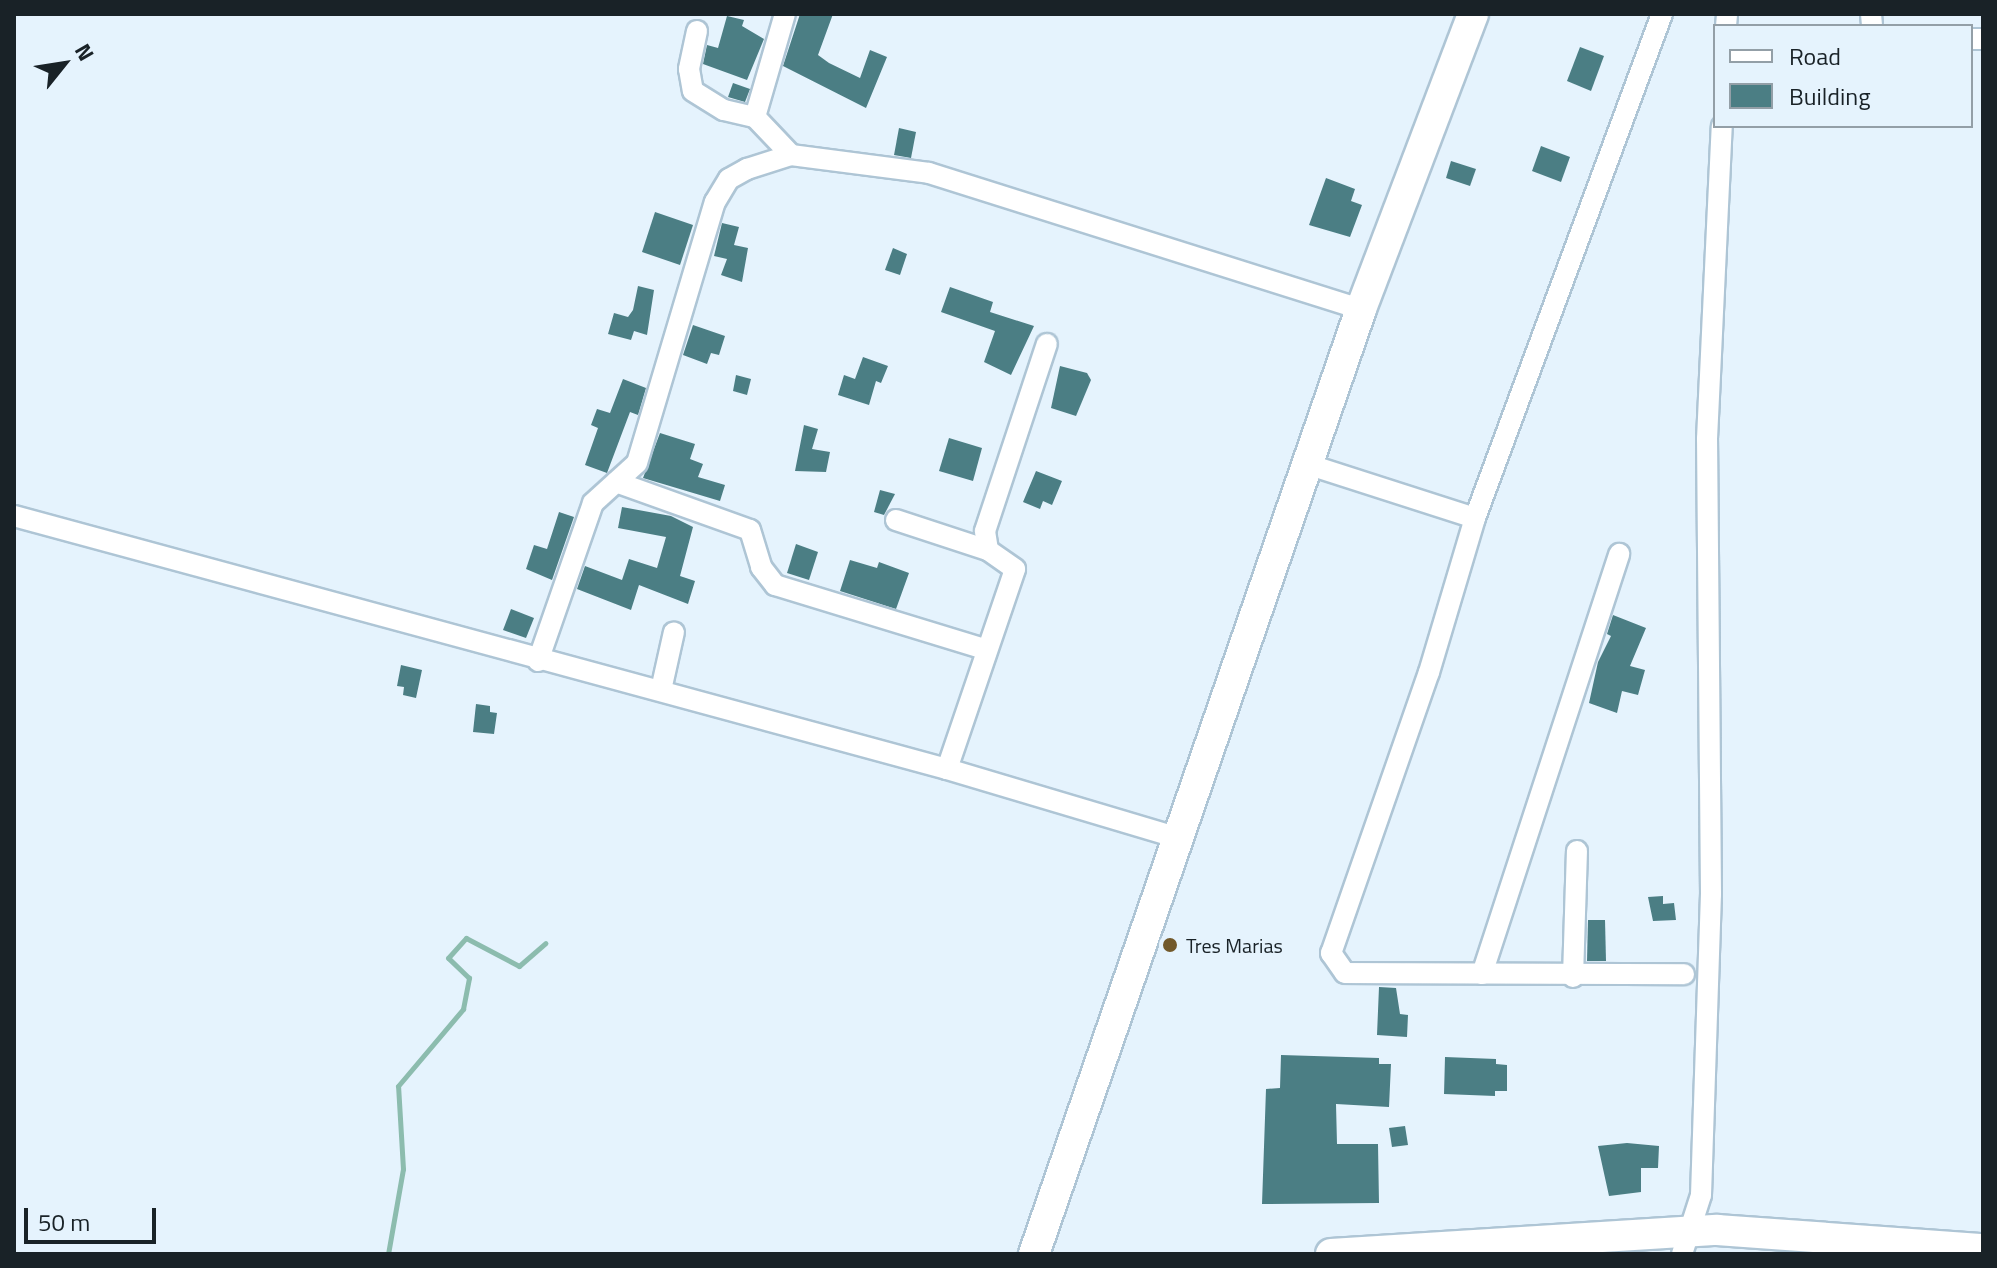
<!DOCTYPE html>
<html>
<head>
<meta charset="utf-8">
<style>
  body { margin:0 }
  #map { position:relative; width:1997px; height:1268px; overflow:hidden; background:#e5f3fd; font-family:"Titillium Web",sans-serif }
  div>[style] { position:absolute }
  [style*='--x'] { left:calc(var(--x)*1px); top:calc(var(--y)*1px); width:calc(var(--w)*1px); rotate:calc(var(--a)*1deg) }
  .stream>* { height:5px; margin:-2.5px; padding:0 2.5px; transform-origin:2.5px; border-radius:2.5px; background:#8cbcae }
  .building>* { inset:0; background:#4b7e84 }
  .roads { filter:drop-shadow(2px 0 #aec5d5) drop-shadow(-2px 0 #aec5d5) drop-shadow(0 2px #aec5d5) drop-shadow(0 -2px #aec5d5) }
  .street>* { height:20px; margin:-10px; padding:0 10px; transform-origin:10px; border-radius:10px; background:#fff }
  .secondary>* { height:30px; margin:-15px; padding:0 15px; transform-origin:15px; border-radius:15px; background:#fff }
  .dots>* { width:22px; height:22px; translate:-50% -50%; box-sizing:border-box; border:4px solid #e5f3fd; border-radius:50% }
  span { translate:-50% -50%; white-space:nowrap; text-align:center; line-height:1.15; -webkit-text-stroke:6px #e5f3fd; paint-order:stroke }
  .poi-label { font-size:20px; color:#192227 }
  .left { translate:0 -50%; text-align:left }
  .frame { position:absolute; inset:0; border:16px solid #192227; pointer-events:none }
  .legend { position:absolute; left:1713px; top:24px; width:260px; height:104px; box-sizing:border-box; background:#e5f3fd; border:2px solid #939fa7; margin:0; padding:10px 14px; list-style:none; font-size:24px; color:#192227 }
  .legend li { display:flex; align-items:center; gap:16px; height:40px }
  .legend b { width:40px; border:2px solid #939fa7 }
  .north { position:absolute; left:24px; top:24px; width:80px; height:80px; -webkit-text-stroke:6px #e5f3fd; paint-order:stroke; rotate:60deg; font-size:22px; font-weight:700; line-height:32px; text-align:center; color:#192227 }
  .north::after { content:''; display:block; margin:auto; width:28px; height:36px; background:#192227; clip-path:polygon(50% 0,100% 100%,50% 72%,0 100%) }
  .scale { position:absolute; left:24px; top:1208px; width:132px; height:36px; box-sizing:border-box; border:4px solid #192227; border-top:0; padding-left:10px; font-size:24px; line-height:28px; white-space:nowrap; color:#192227; -webkit-text-stroke:6px #e5f3fd; paint-order:stroke }
</style>
</head>
<body>
<div id="map">
  <div class="stream">
    <i style="--x:388;--y:1254;--w:86;--a:-80"></i>
    <i style="--x:403;--y:1169;--w:83;--a:-93.4"></i>
    <i style="--x:398;--y:1086;--w:101;--a:-49.8"></i>
    <i style="--x:463;--y:1009;--w:32;--a:-79"></i>
    <i style="--x:469;--y:978;--w:29;--a:-136"></i>
    <i style="--x:448;--y:958;--w:27;--a:-48"></i>
    <i style="--x:466;--y:938;--w:60;--a:27.8"></i>
    <i style="--x:519;--y:966;--w:35;--a:-41"></i>
  </div>
  <div class="building">
    <i style="clip-path:polygon(800px 14px,833px 14px,818px 55px,829px 63px,860px 78px,870px 50px,887px 57px,866px 108px,783px 66px)"></i>
    <i style="clip-path:polygon(727px 16px,744px 20px,742px 26px,764px 39px,747px 80px,703px 64px,707px 45px,718px 48px)"></i>
    <i style="clip-path:polygon(1580px 47px,1604px 56px,1591px 91px,1567px 81px)"></i>
    <i style="clip-path:polygon(733px 83px,750px 89px,745px 102px,728px 97px)"></i>
    <i style="clip-path:polygon(899px 128px,916px 132px,911px 158px,894px 155px)"></i>
    <i style="clip-path:polygon(1541px 146px,1570px 157px,1561px 182px,1532px 171px)"></i>
    <i style="clip-path:polygon(1451px 161px,1476px 169px,1470px 186px,1446px 178px)"></i>
    <i style="clip-path:polygon(1326px 178px,1355px 189px,1351px 201px,1362px 205px,1350px 237px,1309px 225px)"></i>
    <i style="clip-path:polygon(655px 212px,693px 225px,680px 265px,642px 252px)"></i>
    <i style="clip-path:polygon(722px 223px,739px 227px,734px 245px,748px 248px,742px 282px,721px 275px,727px 259px,714px 256px)"></i>
    <i style="clip-path:polygon(893px 248px,907px 254px,900px 275px,885px 270px)"></i>
    <i style="clip-path:polygon(638px 286px,654px 290px,647px 335px,634px 331px,631px 340px,608px 334px,614px 313px,628px 317px,633px 310px)"></i>
    <i style="clip-path:polygon(950px 287px,993px 302px,990px 312px,1034px 326px,1011px 375px,984px 362px,995px 331px,941px 312px)"></i>
    <i style="clip-path:polygon(693px 325px,725px 336px,719px 355px,711px 353px,707px 364px,683px 355px)"></i>
    <i style="clip-path:polygon(863px 357px,888px 366px,881px 383px,876px 381px,869px 405px,838px 395px,844px 375px,855px 379px)"></i>
    <i style="clip-path:polygon(1060px 366px,1087px 373px,1091px 380px,1076px 416px,1051px 408px)"></i>
    <i style="clip-path:polygon(736px 375px,751px 379px,747px 395px,733px 391px)"></i>
    <i style="clip-path:polygon(623px 379px,646px 388px,638px 415px,630px 412px,607px 473px,585px 465px,598px 428px,591px 425px,597px 409px,610px 413px)"></i>
    <i style="clip-path:polygon(804px 425px,818px 429px,812px 449px,830px 452px,826px 472px,795px 471px)"></i>
    <i style="clip-path:polygon(660px 433px,695px 444px,690px 459px,703px 464px,698px 477px,725px 485px,720px 501px,643px 478px)"></i>
    <i style="clip-path:polygon(949px 438px,982px 448px,973px 481px,939px 471px)"></i>
    <i style="clip-path:polygon(1036px 471px,1062px 481px,1052px 505px,1043px 501px,1040px 509px,1023px 502px)"></i>
    <i style="clip-path:polygon(880px 490px,895px 494px,884px 515px,874px 512px)"></i>
    <i style="clip-path:polygon(622px 507px,671px 516px,693px 527px,680px 576px,695px 581px,688px 604px,639px 585px,631px 610px,577px 589px,585px 566px,622px 580px,629px 559px,657px 568px,666px 537px,618px 528px)"></i>
    <i style="clip-path:polygon(559px 512px,574px 517px,552px 580px,526px 569px,534px 545px,547px 549px)"></i>
    <i style="clip-path:polygon(796px 544px,818px 552px,809px 580px,787px 573px)"></i>
    <i style="clip-path:polygon(850px 560px,877px 568px,879px 562px,909px 573px,896px 609px,840px 591px)"></i>
    <i style="clip-path:polygon(511px 609px,534px 618px,526px 638px,503px 630px)"></i>
    <i style="clip-path:polygon(1613px 615px,1646px 628px,1630px 666px,1645px 670px,1638px 695px,1622px 691px,1617px 713px,1589px 703px,1598px 662px,1611px 636px,1607px 634px)"></i>
    <i style="clip-path:polygon(401px 665px,422px 670px,416px 698px,403px 695px,404px 687px,397px 686px)"></i>
    <i style="clip-path:polygon(476px 704px,490px 706px,490px 712px,497px 713px,494px 734px,473px 732px)"></i>
    <i style="clip-path:polygon(1663px 896px,1663px 904px,1674px 903px,1676px 920px,1653px 921px,1648px 897px)"></i>
    <i style="clip-path:polygon(1588px 920px,1605px 920px,1606px 961px,1587px 961px)"></i>
    <i style="clip-path:polygon(1379px 987px,1396px 988px,1400px 1014px,1408px 1015px,1407px 1037px,1377px 1035px)"></i>
    <i style="clip-path:polygon(1281px 1055px,1379px 1058px,1379px 1064px,1391px 1064px,1389px 1107px,1336px 1104px,1337px 1144px,1378px 1144px,1379px 1203px,1262px 1204px,1266px 1089px,1280px 1088px)"></i>
    <i style="clip-path:polygon(1445px 1057px,1496px 1059px,1496px 1064px,1507px 1065px,1507px 1091px,1495px 1091px,1495px 1096px,1444px 1094px)"></i>
    <i style="clip-path:polygon(1405px 1126px,1408px 1145px,1392px 1147px,1389px 1128px)"></i>
    <i style="clip-path:polygon(1627px 1143px,1659px 1146px,1658px 1168px,1641px 1168px,1641px 1192px,1609px 1196px,1598px 1146px)"></i>
  </div>
  <div class="roads">
    <div class="street">
      <i style="--x:1662;--y:14;--w:538;--a:110.36"></i>
      <i style="--x:1475;--y:518;--w:161;--a:106.6"></i>
      <i style="--x:1429;--y:672;--w:298;--a:109.2"></i>
      <i style="--x:1331;--y:953;--w:24;--a:55"></i>
      <i style="--x:1345;--y:973;--w:339;--a:0.2"></i>
      <i style="--x:1871;--y:14;--w:12;--a:85"></i>
      <i style="--x:1726;--y:26;--w:12;--a:-85"></i>
      <i style="--x:697;--y:31;--w:39;--a:102"></i>
      <i style="--x:689;--y:69;--w:22;--a:80"></i>
      <i style="--x:693;--y:91;--w:36;--a:32"></i>
      <i style="--x:724;--y:110;--w:32;--a:13"></i>
      <i style="--x:755;--y:117;--w:52;--a:46.5"></i>
      <i style="--x:1971;--y:39;--w:12;--a:0"></i>
      <i style="--x:755;--y:117;--w:107;--a:-73.8"></i>
      <i style="--x:1310;--y:465;--w:173;--a:17.8"></i>
      <i style="--x:616;--y:482;--w:142;--a:19.7"></i>
      <i style="--x:750;--y:530;--w:39;--a:73"></i>
      <i style="--x:761;--y:567;--w:23;--a:52"></i>
      <i style="--x:775;--y:585;--w:219;--a:17"></i>
      <i style="--x:14;--y:516;--w:967;--a:15.17"></i>
      <i style="--x:947;--y:769;--w:241;--a:16.6"></i>
      <i style="--x:896;--y:520;--w:97;--a:18.1"></i>
      <i style="--x:538;--y:661;--w:167;--a:-70.8"></i>
      <i style="--x:593;--y:503;--w:59;--a:-42.3"></i>
      <i style="--x:637;--y:463;--w:272;--a:-73.4"></i>
      <i style="--x:715;--y:202;--w:27;--a:-59"></i>
      <i style="--x:729;--y:179;--w:21;--a:-29"></i>
      <i style="--x:747;--y:169;--w:46;--a:-17.7"></i>
      <i style="--x:791;--y:155;--w:139;--a:7.4"></i>
      <i style="--x:929;--y:173;--w:453;--a:17.5"></i>
      <i style="--x:661;--y:690;--w:59;--a:-77.4"></i>
      <i style="--x:947;--y:769;--w:211;--a:-71.2"></i>
      <i style="--x:1015;--y:569;--w:33;--a:-145"></i>
      <i style="--x:988;--y:550;--w:19;--a:-99"></i>
      <i style="--x:985;--y:531;--w:197;--a:-71.7"></i>
      <i style="--x:1482;--y:974;--w:442;--a:-71.9"></i>
      <i style="--x:1573;--y:977;--w:126;--a:-88.2"></i>
      <i style="--x:1682;--y:1254;--w:62;--a:-72.1"></i>
      <i style="--x:1701;--y:1195;--w:301;--a:-88.1"></i>
      <i style="--x:1711;--y:894;--w:455;--a:-90.5"></i>
      <i style="--x:1707;--y:439;--w:313;--a:-87.3"></i>
    </div>
    <div class="secondary">
      <i style="--x:1034;--y:1254;--w:1000;--a:-70.91"></i>
      <i style="--x:1361;--y:309;--w:316;--a:-69.2"></i>
      <i style="--x:1331;--y:1254;--w:387;--a:-3.6"></i>
      <i style="--x:1717;--y:1230;--w:267;--a:4.1"></i>
    </div>
  </div>
  <div class="dots">
    <i style="left:1170px;top:945px;background:#72592a"></i>
  </div>
  <div class="poi-label">
    <span class="left" style="left:1186px;top:945px">Tres Marias</span>
  </div>
  <div class="frame"></div>
  <ul class="legend">
  <li><b style="height:10px;background:#fff"></b>Road</li>
  <li><b style="height:22px;background:#4b7e84"></b>Building</li>
  </ul>
  <div class="north">N</div>
  <div class="scale">50 m</div>
</div>
</body>
</html>
